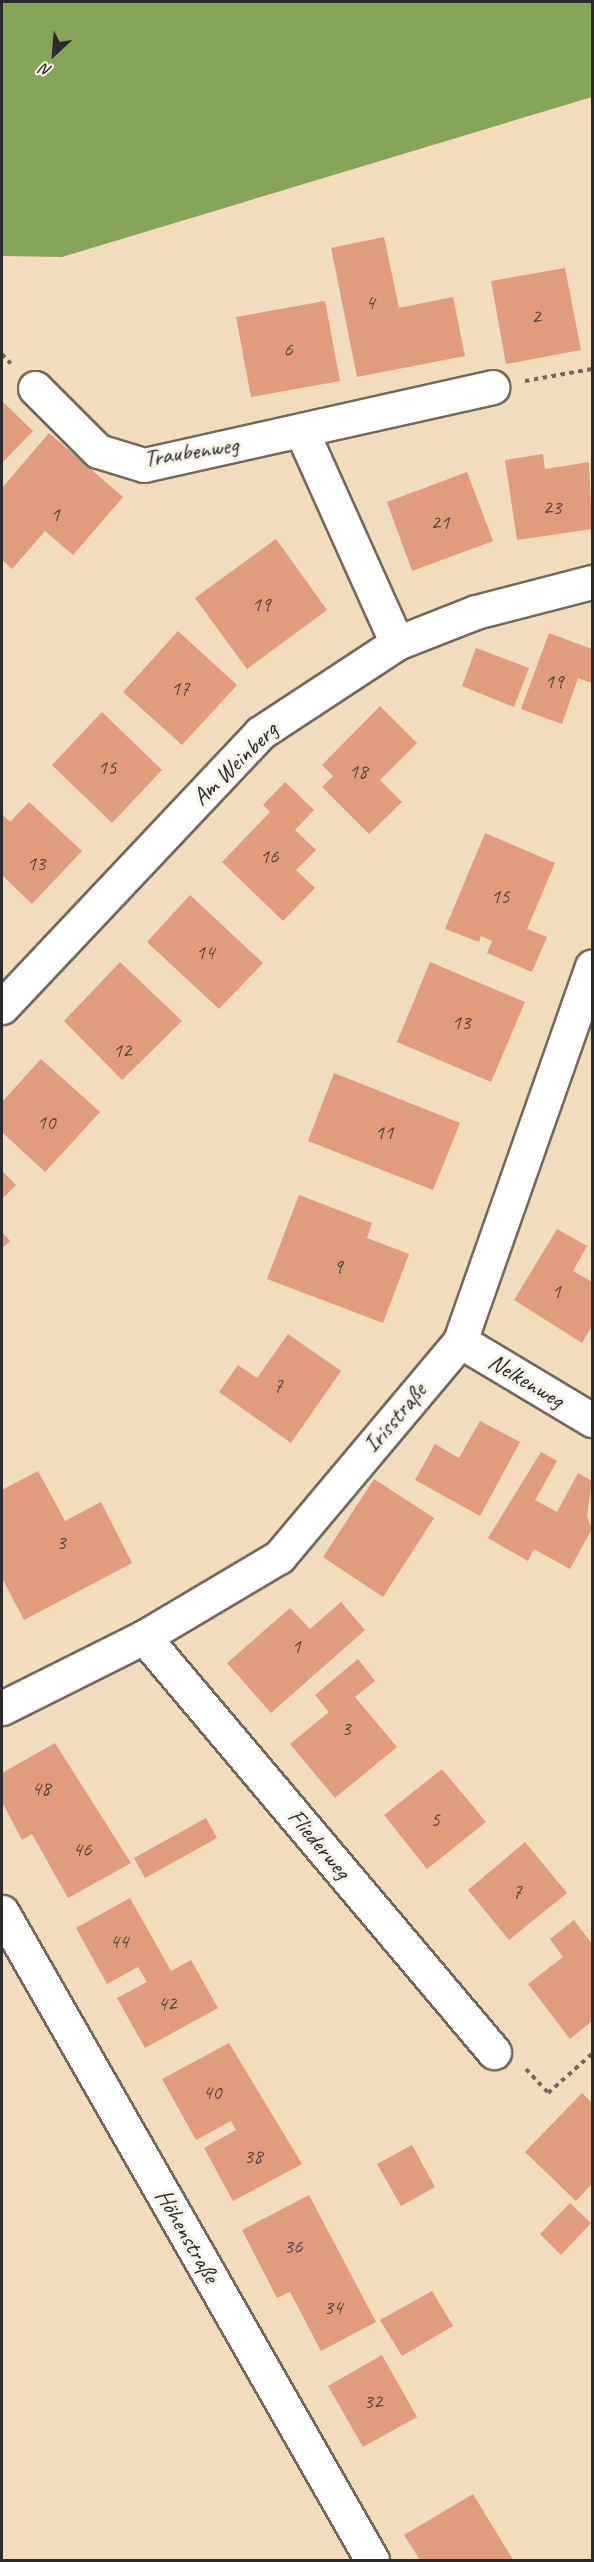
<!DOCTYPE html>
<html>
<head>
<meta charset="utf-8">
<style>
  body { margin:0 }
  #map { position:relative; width:594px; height:2562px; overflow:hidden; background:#f2dcbe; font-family:Caveat,sans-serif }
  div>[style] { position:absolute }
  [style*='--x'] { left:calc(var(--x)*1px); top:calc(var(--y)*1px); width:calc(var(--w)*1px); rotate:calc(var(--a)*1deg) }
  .forest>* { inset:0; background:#86a559 }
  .building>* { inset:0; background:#e19b7d }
  .path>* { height:4px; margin-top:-2px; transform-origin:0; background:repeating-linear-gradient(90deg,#71695e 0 4.5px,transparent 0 9px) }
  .roads { filter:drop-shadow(2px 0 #71695e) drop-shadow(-2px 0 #71695e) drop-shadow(0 2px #71695e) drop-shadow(0 -2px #71695e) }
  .street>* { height:33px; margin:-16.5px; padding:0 16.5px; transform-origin:16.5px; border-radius:16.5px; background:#fff }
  span { translate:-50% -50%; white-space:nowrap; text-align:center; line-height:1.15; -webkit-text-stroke:6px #f7f3e8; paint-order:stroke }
  .number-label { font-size:21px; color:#584740 }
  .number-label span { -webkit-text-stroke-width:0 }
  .street-label { font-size:24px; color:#2b2b2b }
  .frame { position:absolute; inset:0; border:3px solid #2b2b2b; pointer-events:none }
  .north { position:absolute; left:24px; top:24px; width:60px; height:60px; -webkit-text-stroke:4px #f7f3e8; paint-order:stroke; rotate:206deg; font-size:16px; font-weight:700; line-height:24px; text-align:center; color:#2b2b2b }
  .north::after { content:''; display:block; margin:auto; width:21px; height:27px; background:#2b2b2b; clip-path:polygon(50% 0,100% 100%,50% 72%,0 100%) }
</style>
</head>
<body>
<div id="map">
  <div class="forest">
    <i style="clip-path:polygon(2px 2px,592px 2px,592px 97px,62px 257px,2px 256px)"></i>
  </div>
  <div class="building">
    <i style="clip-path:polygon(384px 237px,399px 308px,453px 297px,465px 356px,357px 377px,331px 248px)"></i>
    <i style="clip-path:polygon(565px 268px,581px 350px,506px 364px,491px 281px)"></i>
    <i style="clip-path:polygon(325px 301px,340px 381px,251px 397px,236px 317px)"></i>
    <i style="clip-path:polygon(2px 401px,33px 431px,2px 463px)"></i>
    <i style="clip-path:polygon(49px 433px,123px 497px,73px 555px,45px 531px,12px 569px,2px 560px,2px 488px)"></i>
    <i style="clip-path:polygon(543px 454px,545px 469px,589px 462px,592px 529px,517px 540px,505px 460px)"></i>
    <i style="clip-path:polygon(467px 472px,493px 541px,412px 571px,387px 502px)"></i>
    <i style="clip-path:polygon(276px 539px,327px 610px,247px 669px,195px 598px)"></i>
    <i style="clip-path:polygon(178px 631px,237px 685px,182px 745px,123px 692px)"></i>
    <i style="clip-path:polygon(549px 633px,592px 649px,592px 683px,578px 678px,562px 724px,521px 709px)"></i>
    <i style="clip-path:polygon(476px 648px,529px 668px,514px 707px,462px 686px)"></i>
    <i style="clip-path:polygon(380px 706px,417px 743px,380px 780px,402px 802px,369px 834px,322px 787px,333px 776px,322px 765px)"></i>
    <i style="clip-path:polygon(102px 712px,162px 770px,112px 823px,52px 765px)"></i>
    <i style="clip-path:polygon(285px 782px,314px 810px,295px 830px,316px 850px,296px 870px,315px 888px,283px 921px,222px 862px,270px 812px,263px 805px)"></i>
    <i style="clip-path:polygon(29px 802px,82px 851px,32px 904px,2px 875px,2px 814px,10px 822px)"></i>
    <i style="clip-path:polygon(485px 833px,555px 863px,527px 929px,547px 937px,532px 972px,487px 953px,492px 941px,481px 936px,479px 942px,445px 929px)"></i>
    <i style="clip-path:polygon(190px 895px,263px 963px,219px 1009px,147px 942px)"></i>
    <i style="clip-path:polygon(120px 962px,182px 1021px,122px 1080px,64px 1021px)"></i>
    <i style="clip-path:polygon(430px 962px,525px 1002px,491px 1082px,397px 1042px)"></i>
    <i style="clip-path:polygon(41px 1059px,100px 1112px,45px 1172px,2px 1132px,2px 1102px)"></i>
    <i style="clip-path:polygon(334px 1073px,460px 1123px,433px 1190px,308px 1141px)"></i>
    <i style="clip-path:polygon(2px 1171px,16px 1185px,2px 1199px)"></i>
    <i style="clip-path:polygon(299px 1195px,372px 1223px,367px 1238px,409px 1254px,383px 1323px,267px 1279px)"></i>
    <i style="clip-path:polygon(557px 1229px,587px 1246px,573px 1271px,592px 1282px,592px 1326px,582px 1343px,514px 1300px)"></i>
    <i style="clip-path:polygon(2px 1232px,10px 1241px,2px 1248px)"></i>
    <i style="clip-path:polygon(288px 1334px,341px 1371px,291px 1443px,219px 1392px,238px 1365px,257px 1378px)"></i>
    <i style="clip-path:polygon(480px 1421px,520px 1442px,480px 1516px,415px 1480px,435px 1444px,459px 1458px)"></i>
    <i style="clip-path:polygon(541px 1452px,557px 1461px,535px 1500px,557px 1512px,578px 1473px,592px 1481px,587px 1516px,592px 1529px,570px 1569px,534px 1549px,528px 1561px,488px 1538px)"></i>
    <i style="clip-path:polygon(38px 1471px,65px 1521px,101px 1502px,132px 1563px,24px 1620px,2px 1578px,2px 1490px)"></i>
    <i style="clip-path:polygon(374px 1479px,434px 1518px,383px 1597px,323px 1557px)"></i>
    <i style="clip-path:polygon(341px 1602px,365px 1630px,271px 1713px,227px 1663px,290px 1608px,310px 1629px)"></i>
    <i style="clip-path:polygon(358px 1659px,375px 1681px,355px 1697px,397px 1747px,335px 1798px,290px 1744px,329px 1712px,315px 1695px)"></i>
    <i style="clip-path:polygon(55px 1743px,131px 1863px,68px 1898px,32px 1834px,22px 1840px,2px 1802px,2px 1773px)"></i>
    <i style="clip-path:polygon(442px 1769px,486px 1822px,427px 1869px,384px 1815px)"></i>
    <i style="clip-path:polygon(206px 1818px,217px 1838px,145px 1878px,134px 1858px)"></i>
    <i style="clip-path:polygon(525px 1842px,567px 1893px,509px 1940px,468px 1890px)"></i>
    <i style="clip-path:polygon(130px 1898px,171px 1971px,191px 1960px,218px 2008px,145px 2048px,117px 1998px,147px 1982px,138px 1967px,107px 1984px,76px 1928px)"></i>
    <i style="clip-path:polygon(574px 1920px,592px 1944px,592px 2021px,570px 2039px,528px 1984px,563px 1957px,550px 1939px)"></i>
    <i style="clip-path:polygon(229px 2043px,302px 2164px,233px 2201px,204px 2148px,236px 2130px,231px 2121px,196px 2140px,162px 2079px)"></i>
    <i style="clip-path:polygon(582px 2093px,592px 2103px,592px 2184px,576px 2201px,525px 2152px)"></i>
    <i style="clip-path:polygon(412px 2145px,435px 2187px,401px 2206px,377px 2164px)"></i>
    <i style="clip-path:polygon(309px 2195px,376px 2322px,321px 2351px,290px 2292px,277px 2298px,242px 2230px)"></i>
    <i style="clip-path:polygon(570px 2203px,591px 2223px,561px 2255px,540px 2234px)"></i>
    <i style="clip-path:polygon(432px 2291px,453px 2326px,402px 2356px,380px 2320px)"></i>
    <i style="clip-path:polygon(382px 2355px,417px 2417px,363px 2447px,328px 2386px)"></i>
    <i style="clip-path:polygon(473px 2494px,513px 2560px,420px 2560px,404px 2535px)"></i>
  </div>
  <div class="path">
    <i style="--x:2;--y:354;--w:13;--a:48"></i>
    <i style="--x:525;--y:381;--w:68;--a:-10.2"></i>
    <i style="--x:526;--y:2069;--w:33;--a:47"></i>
    <i style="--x:548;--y:2093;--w:59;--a:-41.6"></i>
  </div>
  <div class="roads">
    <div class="street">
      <i style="--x:35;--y:388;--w:89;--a:45"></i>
      <i style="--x:98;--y:451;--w:48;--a:16.9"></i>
      <i style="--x:144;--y:465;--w:357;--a:-12.6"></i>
      <i style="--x:302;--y:432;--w:231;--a:65.8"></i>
      <i style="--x:2;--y:1007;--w:376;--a:-46.7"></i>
      <i style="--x:260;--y:733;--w:164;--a:-33.3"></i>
      <i style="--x:397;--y:643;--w:85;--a:-21.4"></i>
      <i style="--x:476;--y:612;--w:120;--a:-14.5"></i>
      <i style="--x:460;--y:1341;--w:154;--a:30.9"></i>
      <i style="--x:144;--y:1637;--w:543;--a:49.86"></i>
      <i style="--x:2;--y:1708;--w:159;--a:-26.6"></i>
      <i style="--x:144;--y:1637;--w:157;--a:-30.7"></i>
      <i style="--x:279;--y:1557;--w:282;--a:-50"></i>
      <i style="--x:460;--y:1341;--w:397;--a:-70.6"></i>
      <i style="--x:2;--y:1912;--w:746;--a:60.27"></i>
    </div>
  </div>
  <div class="number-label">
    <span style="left:370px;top:302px">4</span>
    <span style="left:536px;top:316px">2</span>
    <span style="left:288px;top:349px">6</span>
    <span style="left:552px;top:507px">23</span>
    <span style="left:55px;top:514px">1</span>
    <span style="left:440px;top:522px">21</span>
    <span style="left:261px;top:604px">19</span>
    <span style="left:554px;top:681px">19</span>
    <span style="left:180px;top:688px">17</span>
    <span style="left:107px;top:767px">15</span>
    <span style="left:358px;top:771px">18</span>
    <span style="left:269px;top:856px">16</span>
    <span style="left:36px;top:863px">13</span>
    <span style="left:500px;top:896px">15</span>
    <span style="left:205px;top:952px">14</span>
    <span style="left:461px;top:1022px">13</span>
    <span style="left:122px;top:1050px">12</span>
    <span style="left:46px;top:1122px">10</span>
    <span style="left:384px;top:1132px">11</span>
    <span style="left:338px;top:1266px">9</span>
    <span style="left:556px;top:1291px">1</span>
    <span style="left:278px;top:1385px">7</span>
    <span style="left:61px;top:1542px">3</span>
    <span style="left:296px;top:1646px">1</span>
    <span style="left:346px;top:1728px">3</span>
    <span style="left:41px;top:1788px">48</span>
    <span style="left:435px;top:1819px">5</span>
    <span style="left:82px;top:1849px">46</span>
    <span style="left:517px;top:1891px">7</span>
    <span style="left:119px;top:1941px">44</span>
    <span style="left:167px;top:2003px">42</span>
    <span style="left:212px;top:2092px">40</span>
    <span style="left:253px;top:2156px">38</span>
    <span style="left:293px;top:2246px">36</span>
    <span style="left:333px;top:2307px">34</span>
    <span style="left:373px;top:2401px">32</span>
  </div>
  <div class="street-label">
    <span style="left:191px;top:452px;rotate:-9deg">Traubenweg</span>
    <span style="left:235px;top:764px;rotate:-44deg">Am Weinberg</span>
    <span style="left:526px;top:1381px;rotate:31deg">Nelkenweg</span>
    <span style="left:395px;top:1418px;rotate:-50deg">Irisstraße</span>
    <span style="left:319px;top:1844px;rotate:50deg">Fliederweg</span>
    <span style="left:187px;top:2236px;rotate:60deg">Höhenstraße</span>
  </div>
  <div class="frame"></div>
  <div class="north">N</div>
</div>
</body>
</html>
